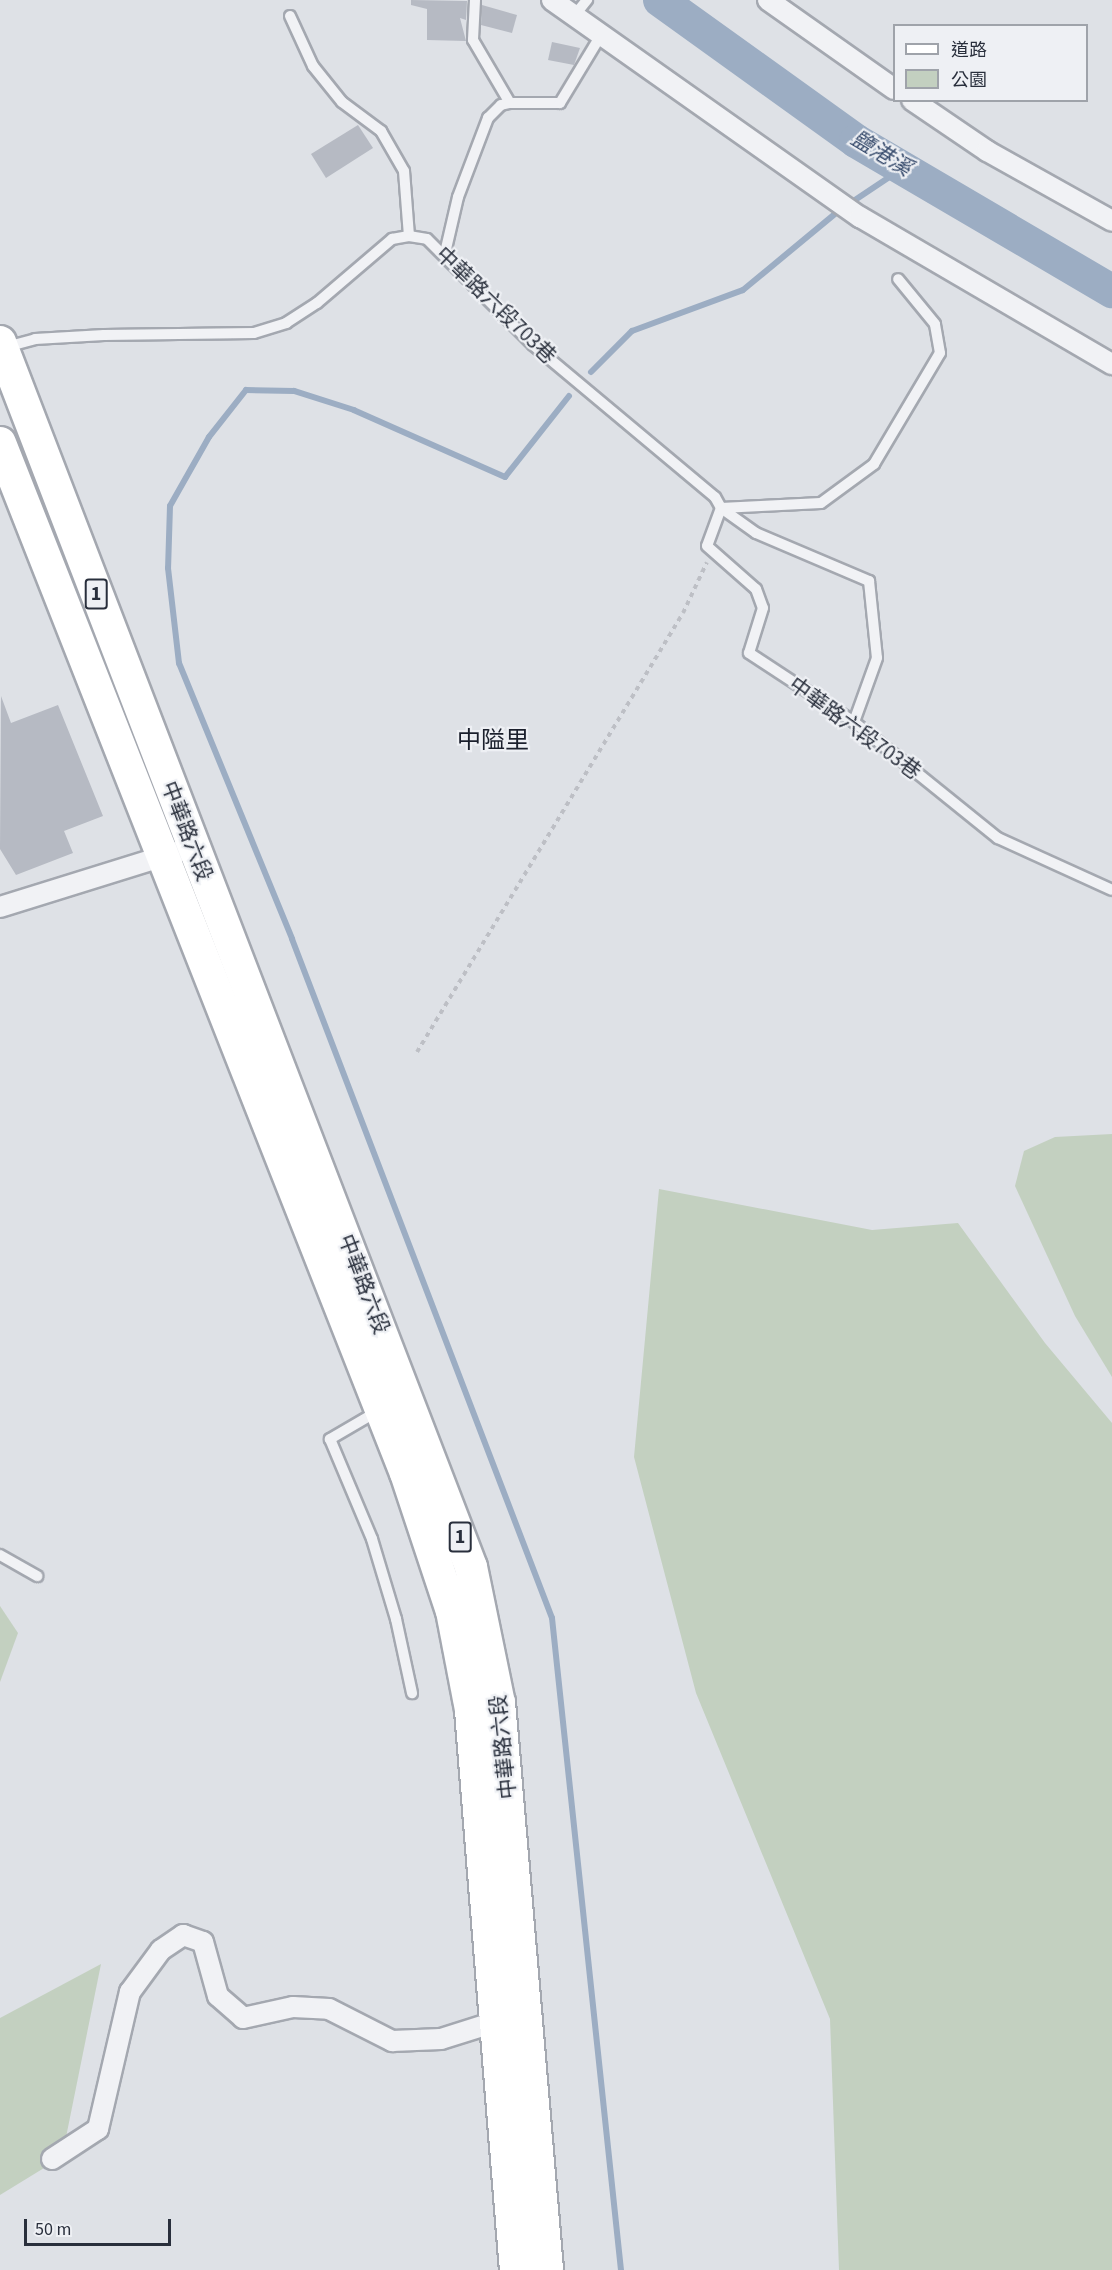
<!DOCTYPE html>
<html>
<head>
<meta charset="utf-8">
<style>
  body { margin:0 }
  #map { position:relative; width:1112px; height:2270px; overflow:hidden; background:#dee1e6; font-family:"Source Sans 3","Noto Sans TC",sans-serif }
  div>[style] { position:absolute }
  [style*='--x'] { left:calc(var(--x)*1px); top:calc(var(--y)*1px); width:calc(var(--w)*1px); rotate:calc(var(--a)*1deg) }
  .green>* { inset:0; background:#c3d0c0 }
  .stream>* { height:6px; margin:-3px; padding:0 3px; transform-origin:3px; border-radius:3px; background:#9cadc3 }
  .river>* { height:34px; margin:-17px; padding:0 17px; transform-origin:17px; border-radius:17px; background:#9cadc3 }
  .building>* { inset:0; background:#b6bac3 }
  .path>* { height:4px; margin-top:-2px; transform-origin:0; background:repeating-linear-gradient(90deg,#bdbfc5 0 4.5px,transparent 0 9px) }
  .roads { filter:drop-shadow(2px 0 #a4a8b0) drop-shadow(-2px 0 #a4a8b0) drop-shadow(0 2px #a4a8b0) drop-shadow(0 -2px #a4a8b0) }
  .lane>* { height:10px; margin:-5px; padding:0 5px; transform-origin:5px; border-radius:5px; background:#f1f2f5 }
  .street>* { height:20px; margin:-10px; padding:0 10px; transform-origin:10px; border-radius:10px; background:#f1f2f5 }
  .primary>* { height:32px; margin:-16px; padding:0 16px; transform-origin:16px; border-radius:16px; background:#fff }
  span { translate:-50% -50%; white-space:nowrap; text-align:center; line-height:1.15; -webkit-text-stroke:4.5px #eef0f4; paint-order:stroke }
  .shield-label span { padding:2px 4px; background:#eef0f4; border:2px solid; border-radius:4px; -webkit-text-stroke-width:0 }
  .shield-label { font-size:20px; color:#292f3c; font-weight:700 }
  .street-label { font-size:21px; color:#292f3c }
  .water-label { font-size:22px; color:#374b6c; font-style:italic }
  .quarter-label { font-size:24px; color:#1b202d }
  .legend { position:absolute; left:893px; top:24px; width:195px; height:78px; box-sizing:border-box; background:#eef0f4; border:2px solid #9fa3aa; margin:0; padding:8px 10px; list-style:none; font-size:18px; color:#292f3c }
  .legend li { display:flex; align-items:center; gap:12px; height:30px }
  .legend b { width:30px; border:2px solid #9fa3aa }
  .scale { position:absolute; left:24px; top:2219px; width:147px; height:27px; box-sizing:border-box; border:3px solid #292f3c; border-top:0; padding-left:8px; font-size:18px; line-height:21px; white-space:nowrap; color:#292f3c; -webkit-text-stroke:4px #eef0f4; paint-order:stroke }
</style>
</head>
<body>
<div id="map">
  <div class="green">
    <i style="clip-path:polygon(1112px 1134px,1112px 1377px,1075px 1316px,1015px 1186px,1024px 1151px,1055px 1137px)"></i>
    <i style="clip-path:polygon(659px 1189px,872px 1230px,958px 1223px,1045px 1343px,1112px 1423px,1112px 2270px,839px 2270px,830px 2019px,696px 1693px,634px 1457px)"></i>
    <i style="clip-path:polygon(0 1606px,18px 1633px,0 1682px)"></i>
    <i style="clip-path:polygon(101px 1964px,62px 2157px,0 2195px,0 2018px)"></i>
  </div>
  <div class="stream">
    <i style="--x:855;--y:200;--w:58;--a:-33.7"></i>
    <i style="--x:591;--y:372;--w:58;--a:-45"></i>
    <i style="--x:632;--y:331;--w:118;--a:-20.3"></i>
    <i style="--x:743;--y:290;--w:119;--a:-39.6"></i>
    <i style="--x:569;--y:396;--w:103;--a:128.3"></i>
    <i style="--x:505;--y:477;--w:165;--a:-156.1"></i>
    <i style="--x:354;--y:410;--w:63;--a:-162.4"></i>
    <i style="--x:294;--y:391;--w:48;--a:-178.8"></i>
    <i style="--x:246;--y:390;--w:60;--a:128.2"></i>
    <i style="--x:209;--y:437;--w:79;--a:119.5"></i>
    <i style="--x:170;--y:506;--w:62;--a:91.8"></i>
    <i style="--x:168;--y:568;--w:96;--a:83.4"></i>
    <i style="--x:179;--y:663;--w:298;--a:67.7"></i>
    <i style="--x:292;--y:939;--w:727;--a:69.05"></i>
    <i style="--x:552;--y:1618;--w:656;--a:83.96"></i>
  </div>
  <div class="river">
    <i style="--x:660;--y:0;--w:241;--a:35.7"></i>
    <i style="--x:856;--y:141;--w:297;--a:30.4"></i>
  </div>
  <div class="building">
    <i style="clip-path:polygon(411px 0,467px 1px,466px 20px,460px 18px,466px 41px,427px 40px,427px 9px,411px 5px)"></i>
    <i style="clip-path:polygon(482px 5px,517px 15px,512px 33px,481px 25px)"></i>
    <i style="clip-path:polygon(552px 42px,580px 48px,574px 65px,548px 60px)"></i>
    <i style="clip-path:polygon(358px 125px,373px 148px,326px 178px,311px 154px)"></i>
    <i style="clip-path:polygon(1px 696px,11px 723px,58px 705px,103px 816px,64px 831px,73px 853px,16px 875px,0 849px)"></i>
  </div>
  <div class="path">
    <i style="--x:417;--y:1052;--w:513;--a:-58.79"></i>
    <i style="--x:683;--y:613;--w:56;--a:-64.8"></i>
  </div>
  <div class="roads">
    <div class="lane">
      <i style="--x:475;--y:0;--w:40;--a:92.9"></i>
      <i style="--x:473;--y:40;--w:73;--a:59.6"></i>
      <i style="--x:290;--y:16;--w:55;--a:65.3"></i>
      <i style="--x:313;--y:66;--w:46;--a:51.1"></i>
      <i style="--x:342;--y:102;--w:49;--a:36.6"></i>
      <i style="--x:381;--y:131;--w:46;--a:60.1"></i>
      <i style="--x:404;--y:171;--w:65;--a:85.6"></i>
      <i style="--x:574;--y:16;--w:21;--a:-51"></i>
      <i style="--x:445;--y:253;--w:57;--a:-76.9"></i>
      <i style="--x:458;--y:197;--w:85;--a:-69.2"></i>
      <i style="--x:488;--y:118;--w:18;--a:-45"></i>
      <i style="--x:501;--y:105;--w:9;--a:-13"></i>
      <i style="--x:510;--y:103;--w:50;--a:0"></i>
      <i style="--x:560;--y:103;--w:79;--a:-58.9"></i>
      <i style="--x:6;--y:347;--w:30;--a:-15"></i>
      <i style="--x:35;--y:339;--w:69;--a:-3.3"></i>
      <i style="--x:104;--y:335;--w:150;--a:-0.8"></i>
      <i style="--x:254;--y:333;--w:34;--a:-17"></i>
      <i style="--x:286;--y:323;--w:37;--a:-33"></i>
      <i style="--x:317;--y:303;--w:99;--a:-40.5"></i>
      <i style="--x:392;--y:239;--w:17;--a:-10"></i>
      <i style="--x:409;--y:236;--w:18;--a:9"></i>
      <i style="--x:427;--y:239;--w:150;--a:45"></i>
      <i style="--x:533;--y:345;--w:237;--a:39.9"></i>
      <i style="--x:715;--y:497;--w:13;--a:61"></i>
      <i style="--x:721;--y:508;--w:40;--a:110.2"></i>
      <i style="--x:707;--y:546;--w:65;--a:41.3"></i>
      <i style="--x:756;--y:589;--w:20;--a:70"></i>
      <i style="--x:763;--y:608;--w:47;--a:107.3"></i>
      <i style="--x:749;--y:653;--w:126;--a:33.3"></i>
      <i style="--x:854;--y:722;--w:185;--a:38.9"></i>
      <i style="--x:998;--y:838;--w:125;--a:24.5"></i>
      <i style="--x:721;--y:508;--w:100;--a:-2.9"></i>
      <i style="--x:821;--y:503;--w:66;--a:-36.3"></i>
      <i style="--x:874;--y:464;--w:129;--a:-59.3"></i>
      <i style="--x:940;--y:353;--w:29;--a:-100"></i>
      <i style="--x:935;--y:324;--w:58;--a:-129.4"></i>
      <i style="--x:721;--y:508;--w:43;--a:35.5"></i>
      <i style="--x:756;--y:533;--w:123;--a:23"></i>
      <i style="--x:869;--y:581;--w:77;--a:84.1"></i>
      <i style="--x:877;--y:658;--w:68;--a:109.8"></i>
      <i style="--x:378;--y:1411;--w:56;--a:149.7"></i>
      <i style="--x:330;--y:1439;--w:108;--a:67.2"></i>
      <i style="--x:372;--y:1539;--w:84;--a:73.3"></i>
      <i style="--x:396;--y:1619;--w:76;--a:77.8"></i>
      <i style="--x:0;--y:1555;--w:43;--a:29.6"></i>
    </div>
    <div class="street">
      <i style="--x:552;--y:0;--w:377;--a:35.2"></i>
      <i style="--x:860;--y:217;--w:292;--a:30.3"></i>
      <i style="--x:768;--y:0;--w:154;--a:35.2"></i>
      <i style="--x:912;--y:100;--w:91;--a:34.2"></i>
      <i style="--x:987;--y:151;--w:143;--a:29.2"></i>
      <i style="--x:0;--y:907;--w:202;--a:-17.3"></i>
      <i style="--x:52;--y:2159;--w:55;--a:-33.1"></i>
      <i style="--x:98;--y:2129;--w:141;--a:-76.9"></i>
      <i style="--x:130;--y:1992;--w:52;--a:-53.6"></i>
      <i style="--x:161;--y:1950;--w:27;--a:-34"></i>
      <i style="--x:183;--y:1935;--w:21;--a:19"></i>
      <i style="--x:203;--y:1942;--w:56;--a:74.5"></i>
      <i style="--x:218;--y:1996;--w:33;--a:41"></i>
      <i style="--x:243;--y:2018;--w:51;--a:-12.4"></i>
      <i style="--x:293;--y:2007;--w:36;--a:3"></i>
      <i style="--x:329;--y:2009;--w:71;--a:26.9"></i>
      <i style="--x:392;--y:2041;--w:49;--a:-2.3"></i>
      <i style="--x:441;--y:2039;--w:57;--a:-17.5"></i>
    </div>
    <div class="primary">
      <i style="--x:0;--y:342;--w:1312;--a:68.97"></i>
      <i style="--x:471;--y:1567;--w:139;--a:78.4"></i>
      <i style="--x:499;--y:1703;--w:569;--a:85.16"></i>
      <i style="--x:0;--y:443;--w:1107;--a:68.49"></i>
      <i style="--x:406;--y:1473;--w:145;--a:71.6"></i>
      <i style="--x:452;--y:1611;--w:101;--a:79.1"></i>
      <i style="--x:471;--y:1710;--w:562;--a:85.41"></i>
    </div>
  </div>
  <div class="shield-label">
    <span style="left:96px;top:594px">1</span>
    <span style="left:460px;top:1537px">1</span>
  </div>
  <div class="street-label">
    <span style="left:496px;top:305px;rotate:44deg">中華路六段703巷</span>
    <span style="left:855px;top:728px;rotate:36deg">中華路六段703巷</span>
    <span style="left:187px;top:831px;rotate:69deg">中華路六段</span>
    <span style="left:364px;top:1284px;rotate:69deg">中華路六段</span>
    <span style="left:503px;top:1747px;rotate:-96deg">中華路六段</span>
  </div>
  <div class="water-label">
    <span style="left:881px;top:154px;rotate:31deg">鹽港溪</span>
  </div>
  <div class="quarter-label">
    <span style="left:493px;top:741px">中隘里</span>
  </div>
  <ul class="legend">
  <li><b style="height:8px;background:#fff"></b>道路</li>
  <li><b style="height:16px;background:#c3d0c0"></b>公園</li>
  </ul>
  <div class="scale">50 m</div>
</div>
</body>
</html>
